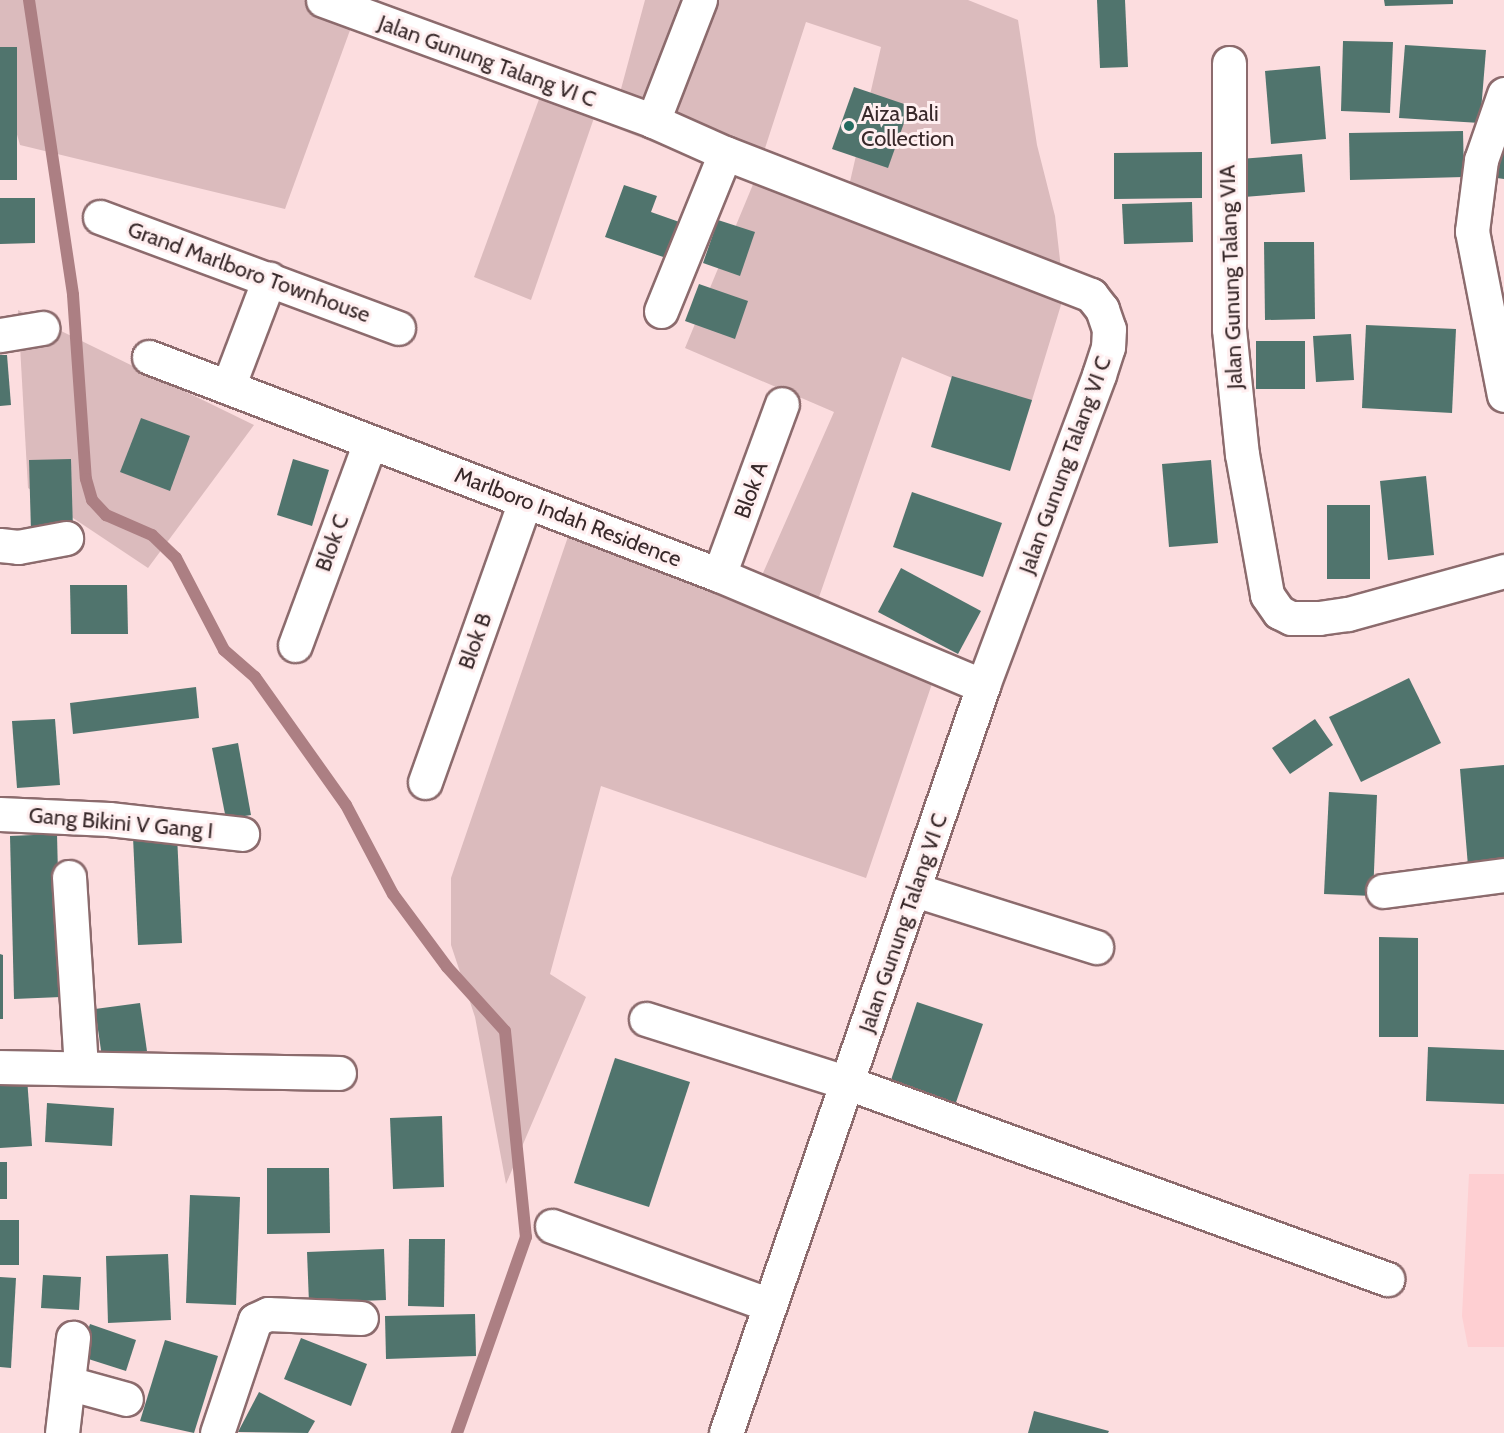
<!DOCTYPE html>
<html>
<head>
<meta charset="utf-8">
<style>
  body { margin:0 }
  #map { position:relative; width:1504px; height:1433px; overflow:hidden; background:#fcdddf; font-family:Cabin,sans-serif }
  div>[style] { position:absolute }
  [style*='--x'] { left:calc(var(--x)*1px); top:calc(var(--y)*1px); width:calc(var(--w)*1px); rotate:calc(var(--a)*1deg) }
  .built>* { inset:0; background:#fecfd2 }
  .green>* { inset:0; background:#dbbbbd }
  .stream>* { height:12px; margin:-6px; padding:0 6px; transform-origin:6px; border-radius:6px; background:#ac7f83 }
  .building>* { inset:0; background:#50746d }
  .roads { filter:drop-shadow(2px 0 #8c6b6d) drop-shadow(-2px 0 #8c6b6d) drop-shadow(0 2px #8c6b6d) drop-shadow(0 -2px #8c6b6d) }
  .minor>* { height:33px; margin:-16.5px; padding:0 16.5px; transform-origin:16.5px; border-radius:16.5px; background:#fff }
  .dots>* { width:16px; height:16px; translate:-50% -50%; box-sizing:border-box; border:3px solid #ffeff0; border-radius:50% }
  span { translate:-50% -50%; white-space:nowrap; text-align:center; line-height:1.15; -webkit-text-stroke:6px #ffeff0; paint-order:stroke }
  .street-label { font-size:22px; color:#38292a }
  .poi-label { font-size:22px; color:#38292a }
  .left { translate:0 -50%; text-align:left }
</style>
</head>
<body>
<div id="map">
  <div class="built">
    <i style="clip-path:polygon(1469px 1174px,1504px 1174px,1504px 1347px,1468px 1347px,1462px 1316px)"></i>
  </div>
  <div class="green">
    <i style="clip-path:polygon(0 0,322px 0,357px 11px,285px 209px,20px 145px,0 75px)"></i>
    <i style="clip-path:polygon(evenodd,645px 0,968px 0,1018px 20px,1037px 145px,1055px 216px,1064px 295px,1029px 410px,902px 357px,808px 629px,937px 669px,866px 878px,601px 786px,550px 974px,586px 997px,506px 1184px,475px 1017px,451px 945px,451px 878px,572px 525px,748px 607px,834px 412px,685px 348px,754px 182px,611px 126px,645px 0,806px 22px,881px 47px,843px 212px,754px 182px,806px 22px)"></i>
    <i style="clip-path:polygon(542px 91px,595px 115px,531px 300px,474px 277px)"></i>
    <i style="clip-path:polygon(18px 310px,254px 425px,148px 568px,28px 488px)"></i>
  </div>
  <div class="stream">
    <i style="--x:29;--y:0;--w:298;--a:81.5"></i>
    <i style="--x:73;--y:295;--w:184;--a:86"></i>
    <i style="--x:86;--y:479;--w:22;--a:74"></i>
    <i style="--x:92;--y:500;--w:21;--a:47"></i>
    <i style="--x:106;--y:515;--w:50;--a:23.5"></i>
    <i style="--x:152;--y:535;--w:33;--a:44"></i>
    <i style="--x:176;--y:558;--w:104;--a:62.4"></i>
    <i style="--x:224;--y:650;--w:41;--a:41.1"></i>
    <i style="--x:255;--y:677;--w:157;--a:54.6"></i>
    <i style="--x:346;--y:805;--w:101;--a:62.2"></i>
    <i style="--x:393;--y:894;--w:91;--a:53.5"></i>
    <i style="--x:447;--y:967;--w:86;--a:47.8"></i>
    <i style="--x:505;--y:1031;--w:207;--a:84.2"></i>
    <i style="--x:526;--y:1237;--w:208;--a:109.4"></i>
  </div>
  <div class="building">
    <i style="clip-path:polygon(1097px 0,1125px 0,1128px 67px,1100px 68px)"></i>
    <i style="clip-path:polygon(1384px 0,1453px 0,1453px 4px,1385px 6px)"></i>
    <i style="clip-path:polygon(1343px 41px,1393px 42px,1390px 113px,1341px 111px)"></i>
    <i style="clip-path:polygon(1405px 45px,1486px 50px,1480px 123px,1399px 118px)"></i>
    <i style="clip-path:polygon(0 47px,17px 47px,17px 180px,0 180px)"></i>
    <i style="clip-path:polygon(1320px 66px,1326px 139px,1271px 144px,1265px 71px)"></i>
    <i style="clip-path:polygon(854px 87px,910px 106px,888px 168px,832px 149px)"></i>
    <i style="clip-path:polygon(1463px 131px,1464px 177px,1350px 180px,1349px 133px)"></i>
    <i style="clip-path:polygon(1503px 136px,1504px 136px,1504px 179px,1497px 178px)"></i>
    <i style="clip-path:polygon(1202px 152px,1202px 198px,1114px 199px,1114px 153px)"></i>
    <i style="clip-path:polygon(1302px 154px,1305px 192px,1244px 197px,1240px 159px)"></i>
    <i style="clip-path:polygon(624px 185px,657px 196px,651px 212px,685px 224px,672px 260px,605px 237px)"></i>
    <i style="clip-path:polygon(0 198px,35px 198px,35px 243px,0 244px)"></i>
    <i style="clip-path:polygon(1192px 202px,1193px 242px,1124px 244px,1122px 204px)"></i>
    <i style="clip-path:polygon(718px 220px,755px 232px,740px 276px,703px 263px)"></i>
    <i style="clip-path:polygon(1264px 242px,1314px 242px,1315px 319px,1265px 320px)"></i>
    <i style="clip-path:polygon(699px 284px,748px 301px,735px 339px,685px 321px)"></i>
    <i style="clip-path:polygon(1366px 325px,1456px 329px,1452px 413px,1362px 408px)"></i>
    <i style="clip-path:polygon(1351px 334px,1354px 380px,1316px 382px,1313px 336px)"></i>
    <i style="clip-path:polygon(1256px 341px,1305px 341px,1305px 389px,1256px 389px)"></i>
    <i style="clip-path:polygon(0 355px,7px 355px,11px 405px,0 406px)"></i>
    <i style="clip-path:polygon(952px 376px,1032px 400px,1010px 471px,931px 447px)"></i>
    <i style="clip-path:polygon(141px 418px,190px 436px,170px 491px,120px 472px)"></i>
    <i style="clip-path:polygon(71px 459px,73px 531px,31px 532px,29px 460px)"></i>
    <i style="clip-path:polygon(293px 459px,329px 470px,312px 526px,277px 515px)"></i>
    <i style="clip-path:polygon(1211px 460px,1218px 543px,1169px 547px,1162px 464px)"></i>
    <i style="clip-path:polygon(1426px 476px,1434px 555px,1388px 560px,1380px 481px)"></i>
    <i style="clip-path:polygon(912px 492px,1002px 523px,983px 577px,893px 547px)"></i>
    <i style="clip-path:polygon(1327px 505px,1370px 505px,1370px 579px,1327px 579px)"></i>
    <i style="clip-path:polygon(901px 568px,981px 611px,958px 654px,878px 612px)"></i>
    <i style="clip-path:polygon(70px 585px,127px 585px,128px 634px,71px 634px)"></i>
    <i style="clip-path:polygon(1409px 678px,1441px 743px,1361px 782px,1329px 717px)"></i>
    <i style="clip-path:polygon(196px 687px,199px 718px,73px 734px,70px 703px)"></i>
    <i style="clip-path:polygon(55px 719px,60px 785px,17px 788px,12px 721px)"></i>
    <i style="clip-path:polygon(1315px 719px,1333px 745px,1290px 774px,1272px 748px)"></i>
    <i style="clip-path:polygon(238px 743px,251px 815px,226px 819px,212px 748px)"></i>
    <i style="clip-path:polygon(1504px 765px,1504px 864px,1468px 866px,1460px 769px)"></i>
    <i style="clip-path:polygon(1329px 792px,1377px 795px,1373px 896px,1324px 894px)"></i>
    <i style="clip-path:polygon(57px 834px,61px 997px,14px 999px,10px 836px)"></i>
    <i style="clip-path:polygon(177px 835px,182px 943px,138px 945px,133px 837px)"></i>
    <i style="clip-path:polygon(1379px 937px,1418px 938px,1418px 1037px,1379px 1037px)"></i>
    <i style="clip-path:polygon(0 954px,3px 955px,3px 1019px,0 1019px)"></i>
    <i style="clip-path:polygon(917px 1002px,983px 1024px,953px 1111px,888px 1089px)"></i>
    <i style="clip-path:polygon(140px 1003px,147px 1051px,102px 1057px,95px 1009px)"></i>
    <i style="clip-path:polygon(1428px 1047px,1504px 1050px,1504px 1104px,1426px 1101px)"></i>
    <i style="clip-path:polygon(615px 1058px,690px 1082px,649px 1207px,574px 1183px)"></i>
    <i style="clip-path:polygon(27px 1078px,32px 1146px,0 1148px,0 1080px)"></i>
    <i style="clip-path:polygon(47px 1103px,114px 1108px,112px 1146px,45px 1142px)"></i>
    <i style="clip-path:polygon(442px 1116px,444px 1187px,393px 1189px,390px 1118px)"></i>
    <i style="clip-path:polygon(0 1162px,7px 1162px,7px 1199px,0 1199px)"></i>
    <i style="clip-path:polygon(267px 1168px,329px 1168px,330px 1233px,267px 1234px)"></i>
    <i style="clip-path:polygon(190px 1195px,240px 1197px,236px 1305px,186px 1303px)"></i>
    <i style="clip-path:polygon(0 1220px,19px 1220px,19px 1265px,0 1265px)"></i>
    <i style="clip-path:polygon(409px 1239px,445px 1239px,444px 1307px,408px 1306px)"></i>
    <i style="clip-path:polygon(384px 1249px,386px 1300px,309px 1303px,307px 1252px)"></i>
    <i style="clip-path:polygon(168px 1254px,171px 1320px,108px 1323px,106px 1256px)"></i>
    <i style="clip-path:polygon(43px 1275px,81px 1277px,79px 1310px,41px 1308px)"></i>
    <i style="clip-path:polygon(0 1277px,16px 1278px,11px 1368px,0 1367px)"></i>
    <i style="clip-path:polygon(475px 1314px,476px 1356px,386px 1359px,385px 1316px)"></i>
    <i style="clip-path:polygon(90px 1324px,136px 1340px,126px 1371px,79px 1356px)"></i>
    <i style="clip-path:polygon(301px 1338px,367px 1364px,351px 1406px,284px 1379px)"></i>
    <i style="clip-path:polygon(165px 1340px,218px 1356px,194px 1433px,140px 1421px)"></i>
    <i style="clip-path:polygon(259px 1392px,315px 1421px,308px 1433px,238px 1432px)"></i>
    <i style="clip-path:polygon(1034px 1411px,1109px 1431px,1108px 1433px,1028px 1433px)"></i>
  </div>
  <div class="roads">
    <div class="minor">
      <i style="--x:323;--y:0;--w:351;--a:20.1"></i>
      <i style="--x:653;--y:121;--w:79;--a:24"></i>
      <i style="--x:725;--y:153;--w:393;--a:21.2"></i>
      <i style="--x:1091;--y:295;--w:18;--a:52"></i>
      <i style="--x:1102;--y:309;--w:21;--a:71"></i>
      <i style="--x:1109;--y:329;--w:18;--a:93"></i>
      <i style="--x:1108;--y:347;--w:29;--a:108"></i>
      <i style="--x:1099;--y:375;--w:332;--a:110.5"></i>
      <i style="--x:983;--y:686;--w:790;--a:108.99"></i>
      <i style="--x:1229;--y:63;--w:266;--a:90"></i>
      <i style="--x:1229;--y:329;--w:126;--a:84.1"></i>
      <i style="--x:1242;--y:454;--w:143;--a:79.9"></i>
      <i style="--x:1267;--y:595;--w:21;--a:55"></i>
      <i style="--x:1279;--y:612;--w:13;--a:27"></i>
      <i style="--x:1291;--y:618;--w:28;--a:0"></i>
      <i style="--x:1319;--y:618;--w:29;--a:-8"></i>
      <i style="--x:1348;--y:614;--w:162;--a:-15.4"></i>
      <i style="--x:1504;--y:94;--w:70;--a:109.2"></i>
      <i style="--x:1481;--y:160;--w:72;--a:97.2"></i>
      <i style="--x:1472;--y:231;--w:167;--a:79"></i>
      <i style="--x:653;--y:121;--w:130;--a:-68.8"></i>
      <i style="--x:100;--y:217;--w:318;--a:20.4"></i>
      <i style="--x:661;--y:311;--w:170;--a:-67.9"></i>
      <i style="--x:0;--y:335;--w:43;--a:-9.5"></i>
      <i style="--x:149;--y:357;--w:610;--a:20.93"></i>
      <i style="--x:719;--y:575;--w:286;--a:22.8"></i>
      <i style="--x:228;--y:387;--w:116;--a:-69.2"></i>
      <i style="--x:0;--y:545;--w:18;--a:6"></i>
      <i style="--x:18;--y:547;--w:49;--a:-10.6"></i>
      <i style="--x:719;--y:575;--w:182;--a:-69.8"></i>
      <i style="--x:295;--y:645;--w:216;--a:-69.7"></i>
      <i style="--x:425;--y:782;--w:298;--a:-70.4"></i>
      <i style="--x:0;--y:814;--w:109;--a:2.6"></i>
      <i style="--x:109;--y:819;--w:134;--a:6.4"></i>
      <i style="--x:69;--y:877;--w:191;--a:86.4"></i>
      <i style="--x:915;--y:890;--w:190;--a:17.5"></i>
      <i style="--x:1383;--y:891;--w:122;--a:-7.5"></i>
      <i style="--x:646;--y:1019;--w:212;--a:17.6"></i>
      <i style="--x:848;--y:1083;--w:574;--a:19.98"></i>
      <i style="--x:0;--y:1067;--w:339;--a:1"></i>
      <i style="--x:552;--y:1226;--w:230;--a:19.9"></i>
      <i style="--x:68;--y:1383;--w:60;--a:15.4"></i>
      <i style="--x:62;--y:1433;--w:96;--a:-83.4"></i>
      <i style="--x:217;--y:1433;--w:119;--a:-71.4"></i>
      <i style="--x:255;--y:1320;--w:14;--a:-25"></i>
      <i style="--x:268;--y:1314;--w:93;--a:2.5"></i>
    </div>
  </div>
  <div class="dots">
    <i style="left:849px;top:126px;background:#246b60"></i>
  </div>
  <div class="street-label">
    <span style="left:487px;top:61px;rotate:20deg">Jalan Gunung Talang VI C</span>
    <span style="left:249px;top:272px;rotate:20deg">Grand Marlboro Townhouse</span>
    <span style="left:1231px;top:277px;rotate:-92deg">Jalan Gunung Talang VIA</span>
    <span style="left:1065px;top:465px;rotate:-70deg">Jalan Gunung Talang VI C</span>
    <span style="left:751px;top:490px;rotate:-70deg">Blok A</span>
    <span style="left:568px;top:517px;rotate:21deg">Marlboro Indah Residence</span>
    <span style="left:332px;top:543px;rotate:-70deg">Blok C</span>
    <span style="left:475px;top:641px;rotate:-70deg">Blok B</span>
    <span style="left:121px;top:823px;rotate:5deg">Gang Bikini V Gang I</span>
    <span style="left:903px;top:923px;rotate:-71deg">Jalan Gunung Talang VI C</span>
  </div>
  <div class="poi-label">
    <span class="left" style="left:861px;top:126px">Aiza Bali<br>Collection</span>
  </div>
</div>
</body>
</html>
